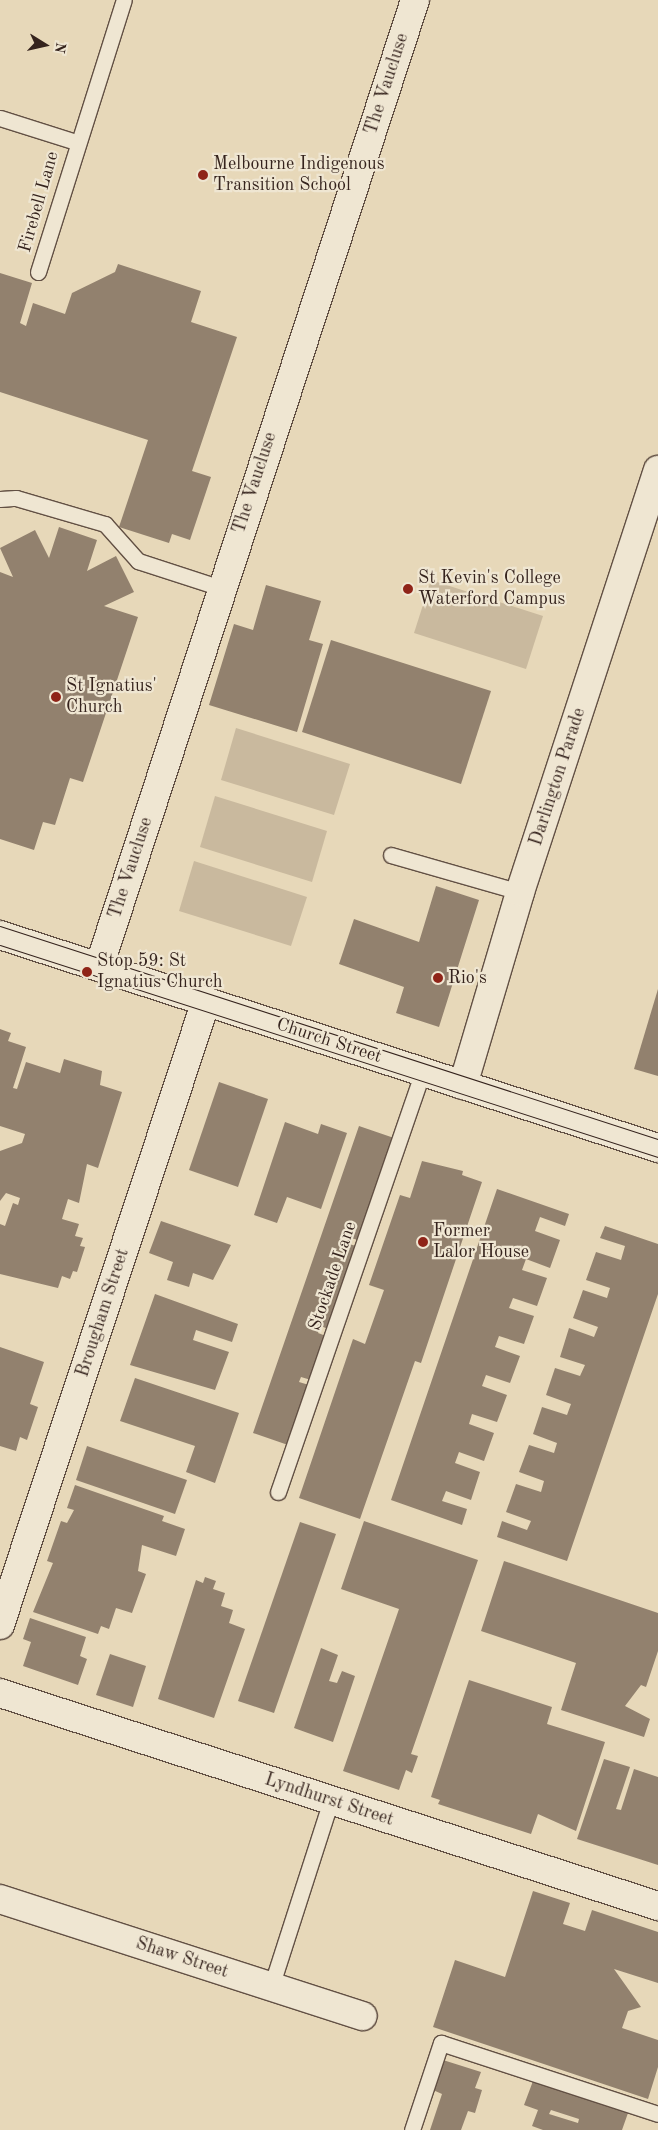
<!DOCTYPE html>
<html>
<head>
<meta charset="utf-8">
<style>
  body { margin:0 }
  #map { position:relative; width:658px; height:2130px; overflow:hidden; background:#e7d8b9; font-family:"Old Standard TT",serif }
  div>[style] { position:absolute }
  [style*='--x'] { left:calc(var(--x)*1px); top:calc(var(--y)*1px); width:calc(var(--w)*1px); rotate:calc(var(--a)*1deg) }
  .green>* { inset:0; background:#c9b99e }
  .building>* { inset:0; background:#92816e }
  .roads { filter:drop-shadow(1px 0 #625044) drop-shadow(-1px 0 #625044) drop-shadow(0 1px #625044) drop-shadow(0 -1px #625044) }
  .service>* { height:15px; margin:-7.5px; padding:0 7.5px; transform-origin:7.5px; border-radius:7.5px; background:#efe6d2 }
  .minor>* { height:28px; margin:-14px; padding:0 14px; transform-origin:14px; border-radius:14px; background:#efe6d2 }
  .secondary>* { height:28px; margin:-14px; padding:0 14px; transform-origin:14px; border-radius:14px; background:#efe6d2 }
  .tram>* { height:1px; margin:-0.5px; padding:0 0.5px; transform-origin:0.5px; border-radius:0.5px; background:#35231d }
  .dots>* { width:14px; height:14px; translate:-50% -50%; box-sizing:border-box; border:2px solid #efe6d2; border-radius:50% }
  span { translate:-50% -50%; white-space:nowrap; text-align:center; line-height:1.15; -webkit-text-stroke:4.5px #efe6d2; paint-order:stroke }
  .street-label { font-size:18px; color:#35231d }
  .poi-label { font-size:18px; color:#35231d }
  .left { translate:0 -50%; text-align:left }
  .north { position:absolute; left:20px; top:20px; width:50px; height:50px; -webkit-text-stroke:4px #efe6d2; paint-order:stroke; rotate:100deg; font-size:14px; font-weight:700; line-height:20px; text-align:center; color:#35231d }
  .north::after { content:''; display:block; margin:auto; width:18px; height:22px; background:#35231d; clip-path:polygon(50% 0,100% 100%,50% 72%,0 100%) }
</style>
</head>
<body>
<div id="map">
  <div class="green">
    <i style="clip-path:polygon(431px 580px,543px 616px,526px 669px,414px 633px)"></i>
    <i style="clip-path:polygon(236px 728px,350px 764px,334px 815px,221px 780px)"></i>
    <i style="clip-path:polygon(215px 796px,327px 831px,312px 882px,200px 847px)"></i>
    <i style="clip-path:polygon(194px 861px,307px 897px,291px 946px,179px 911px)"></i>
  </div>
  <div class="building">
    <i style="clip-path:polygon(118px 264px,201px 291px,191px 322px,237px 337px,192px 471px,211px 477px,190px 540px,172px 534px,169px 543px,119px 527px,148px 440px,0 392px,0 273px,32px 283px,20px 323px,26px 326px,33px 303px,65px 314px,72px 293px,115px 272px)"></i>
    <i style="clip-path:polygon(59px 527px,97px 540px,87px 571px,116px 556px,134px 592px,104px 606px,138px 617px,83px 782px,70px 778px,55px 825px,43px 822px,34px 850px,0 839px,0 572px,13px 577px,0 548px,35px 530px,49px 558px)"></i>
    <i style="clip-path:polygon(266px 585px,321px 601px,309px 640px,323px 644px,297px 732px,209px 705px,234px 624px,253px 630px)"></i>
    <i style="clip-path:polygon(331px 640px,491px 691px,461px 784px,302px 732px)"></i>
    <i style="clip-path:polygon(436px 886px,479px 900px,439px 1027px,396px 1013px,404px 987px,339px 964px,354px 919px,419px 942px)"></i>
    <i style="clip-path:polygon(658px 989px,658px 1076px,634px 1069px)"></i>
    <i style="clip-path:polygon(0 1029px,11px 1033px,8px 1041px,26px 1047px,13px 1088px,17px 1089px,26px 1062px,60px 1073px,64px 1059px,102px 1071px,100px 1085px,122px 1092px,98px 1168px,87px 1164px,79px 1203px,68px 1199px,62px 1219px,79px 1224px,75px 1236px,83px 1238px,80px 1246px,85px 1247px,77px 1272px,73px 1271px,70px 1279px,62px 1276px,58px 1288px,0 1274px,0 1224px,5px 1226px,13px 1203px,18px 1205px,20px 1198px,6px 1193px,0 1201px,0 1151px,22px 1143px,25px 1134px,0 1126px)"></i>
    <i style="clip-path:polygon(219px 1082px,268px 1099px,238px 1187px,189px 1170px)"></i>
    <i style="clip-path:polygon(285px 1122px,318px 1134px,321px 1124px,347px 1133px,321px 1209px,287px 1197px,277px 1223px,254px 1215px)"></i>
    <i style="clip-path:polygon(359px 1126px,394px 1138px,358px 1240px,351px 1238px,349px 1244px,356px 1246px,328px 1329px,321px 1326px,318px 1333px,326px 1336px,311px 1380px,301px 1377px,299px 1382px,309px 1385px,288px 1445px,253px 1433px)"></i>
    <i style="clip-path:polygon(422px 1161px,463px 1171px,462px 1175px,482px 1182px,421px 1363px,415px 1361px,360px 1519px,299px 1498px,353px 1339px,365px 1344px,384px 1290px,369px 1285px,400px 1195px,410px 1198px)"></i>
    <i style="clip-path:polygon(497px 1189px,569px 1214px,565px 1226px,540px 1217px,535px 1231px,560px 1240px,550px 1268px,526px 1259px,522px 1270px,547px 1278px,537px 1306px,513px 1298px,509px 1308px,534px 1316px,524px 1344px,499px 1336px,495px 1347px,520px 1356px,510px 1383px,486px 1375px,482px 1386px,507px 1395px,497px 1422px,472px 1414px,469px 1424px,494px 1433px,484px 1461px,459px 1452px,455px 1463px,480px 1472px,471px 1500px,446px 1491px,442px 1501px,467px 1509px,462px 1525px,391px 1500px)"></i>
    <i style="clip-path:polygon(161px 1221px,231px 1245px,213px 1280px,193px 1273px,189px 1287px,167px 1280px,173px 1262px,149px 1253px)"></i>
    <i style="clip-path:polygon(605px 1226px,658px 1244px,658px 1294px,567px 1561px,497px 1537px,502px 1521px,527px 1530px,531px 1521px,506px 1512px,516px 1484px,541px 1492px,544px 1481px,519px 1472px,529px 1445px,554px 1453px,557px 1443px,533px 1434px,542px 1407px,567px 1415px,571px 1404px,546px 1395px,555px 1368px,580px 1376px,585px 1365px,560px 1357px,569px 1328px,594px 1337px,598px 1327px,573px 1318px,583px 1290px,607px 1298px,610px 1288px,586px 1280px,596px 1252px,621px 1260px,625px 1246px,600px 1238px)"></i>
    <i style="clip-path:polygon(155px 1294px,238px 1324px,232px 1342px,196px 1330px,193px 1340px,229px 1352px,215px 1390px,130px 1365px)"></i>
    <i style="clip-path:polygon(0 1347px,44px 1362px,30px 1404px,38px 1407px,27px 1440px,20px 1437px,16px 1451px,0 1446px)"></i>
    <i style="clip-path:polygon(135px 1378px,239px 1413px,215px 1483px,186px 1472px,195px 1446px,120px 1421px)"></i>
    <i style="clip-path:polygon(87px 1446px,187px 1480px,175px 1514px,76px 1480px)"></i>
    <i style="clip-path:polygon(75px 1485px,164px 1516px,162px 1521px,185px 1529px,176px 1556px,142px 1545px,138px 1571px,146px 1574px,132px 1613px,116px 1608px,109px 1629px,101px 1626px,98px 1634px,33px 1612px,53px 1563px,47px 1561px,61px 1521px,67px 1523px,74px 1510px,67px 1508px)"></i>
    <i style="clip-path:polygon(364px 1521px,478px 1560px,411px 1754px,418px 1756px,412px 1773px,406px 1770px,399px 1790px,343px 1771px,399px 1609px,341px 1589px)"></i>
    <i style="clip-path:polygon(300px 1522px,336px 1534px,274px 1713px,238px 1701px)"></i>
    <i style="clip-path:polygon(504px 1561px,658px 1613px,658px 1651px,646px 1687px,641px 1685px,625px 1706px,650px 1719px,644px 1737px,561px 1710px,576px 1663px,481px 1631px)"></i>
    <i style="clip-path:polygon(205px 1577px,216px 1581px,213px 1589px,225px 1593px,221px 1606px,233px 1610px,229px 1623px,245px 1629px,214px 1718px,158px 1699px,196px 1580px,203px 1583px)"></i>
    <i style="clip-path:polygon(30px 1618px,86px 1637px,80px 1656px,87px 1659px,78px 1685px,23px 1666px,31px 1642px,23px 1639px)"></i>
    <i style="clip-path:polygon(321px 1648px,338px 1655px,329px 1681px,337px 1683px,342px 1671px,355px 1676px,333px 1742px,294px 1728px)"></i>
    <i style="clip-path:polygon(110px 1654px,146px 1666px,133px 1707px,96px 1695px)"></i>
    <i style="clip-path:polygon(469px 1680px,552px 1707px,547px 1724px,605px 1742px,576px 1831px,538px 1814px,531px 1834px,438px 1804px,440px 1800px,431px 1797px)"></i>
    <i style="clip-path:polygon(604px 1759px,630px 1767px,616px 1809px,621px 1810px,634px 1769px,658px 1777px,658px 1865px,577px 1839px)"></i>
    <i style="clip-path:polygon(533px 1891px,570px 1903px,563px 1924px,585px 1931px,592px 1910px,658px 1932px,658px 1983px,614px 1969px,641px 2007px,628px 2011px,622px 2028px,658px 2040px,658px 2067px,648px 2099px,433px 2027px,455px 1960px,505px 1977px)"></i>
    <i style="clip-path:polygon(443px 2060px,481px 2072px,475px 2088px,482px 2090px,475px 2113px,468px 2111px,461px 2130px,430px 2130px,442px 2094px,433px 2090px)"></i>
    <i style="clip-path:polygon(evenodd,533px 2081px,628px 2113px,622px 2130px,543px 2130px,532px 2126px,538px 2110px,524px 2105px,533px 2081px,551px 2110px,579px 2119px,578px 2123px,549px 2114px,551px 2110px)"></i>
  </div>
  <div class="roads">
    <div class="service">
      <i style="--x:0;--y:118;--w:80;--a:17.5"></i>
      <i style="--x:38;--y:272;--w:285;--a:-72.5"></i>
      <i style="--x:0;--y:499;--w:16;--a:-4"></i>
      <i style="--x:16;--y:498;--w:93;--a:16.3"></i>
      <i style="--x:105;--y:524;--w:50;--a:48.3"></i>
      <i style="--x:138;--y:561;--w:87;--a:18"></i>
      <i style="--x:391;--y:855;--w:134;--a:16"></i>
      <i style="--x:278;--y:1492;--w:444;--a:-71"></i>
      <i style="--x:271;--y:1987;--w:196;--a:-72.2"></i>
      <i style="--x:412;--y:2130;--w:92;--a:-71.6"></i>
      <i style="--x:441;--y:2043;--w:228;--a:18.1"></i>
    </div>
    <div class="minor">
      <i style="--x:99;--y:967;--w:1017;--a:-71.9"></i>
      <i style="--x:463;--y:1085;--w:201;--a:-73.5"></i>
      <i style="--x:520;--y:892;--w:444;--a:-71.9"></i>
      <i style="--x:0;--y:1625;--w:657;--a:-71.73"></i>
      <i style="--x:0;--y:1693;--w:692;--a:17.94"></i>
      <i style="--x:0;--y:1899;--w:381;--a:17.9"></i>
    </div>
    <div class="secondary">
      <i style="--x:0;--y:935;--w:692;--a:17.94"></i>
    </div>
  </div>
  <div class="tram">
    <i style="--x:0;--y:926;--w:692;--a:17.94"></i>
    <i style="--x:0;--y:945;--w:691;--a:17.86"></i>
  </div>
  <div class="dots">
    <i style="left:203px;top:175px;background:#8f2418"></i>
    <i style="left:408px;top:589px;background:#8f2418"></i>
    <i style="left:56px;top:697px;background:#8f2418"></i>
    <i style="left:87px;top:972px;background:#8f2418"></i>
    <i style="left:438px;top:978px;background:#8f2418"></i>
    <i style="left:423px;top:1242px;background:#8f2418"></i>
  </div>
  <div class="street-label">
    <span style="left:387px;top:84px;rotate:-72deg">The Vaucluse</span>
    <span style="left:39px;top:202px;rotate:-74deg">Firebell Lane</span>
    <span style="left:255px;top:483px;rotate:-72deg">The Vaucluse</span>
    <span style="left:558px;top:777px;rotate:-72deg">Darlington Parade</span>
    <span style="left:131px;top:868px;rotate:-72deg">The Vaucluse</span>
    <span style="left:329px;top:1041px;rotate:18deg">Church Street</span>
    <span style="left:333px;top:1276px;rotate:-71deg">Stockade Lane</span>
    <span style="left:103px;top:1313px;rotate:-72deg">Brougham Street</span>
    <span style="left:329px;top:1800px;rotate:18deg">Lyndhurst Street</span>
    <span style="left:182px;top:1958px;rotate:18deg">Shaw Street</span>
  </div>
  <div class="poi-label">
    <span class="left" style="left:213px;top:175px">Melbourne Indigenous<br>Transition School</span>
    <span class="left" style="left:418px;top:589px">St Kevin's College<br>Waterford Campus</span>
    <span class="left" style="left:66px;top:697px">St Ignatius'<br>Church</span>
    <span class="left" style="left:97px;top:972px">Stop 59: St<br>Ignatius Church</span>
    <span class="left" style="left:448px;top:978px">Rio's</span>
    <span class="left" style="left:433px;top:1242px">Former<br>Lalor House</span>
  </div>
  <div class="north">N</div>
</div>
</body>
</html>
